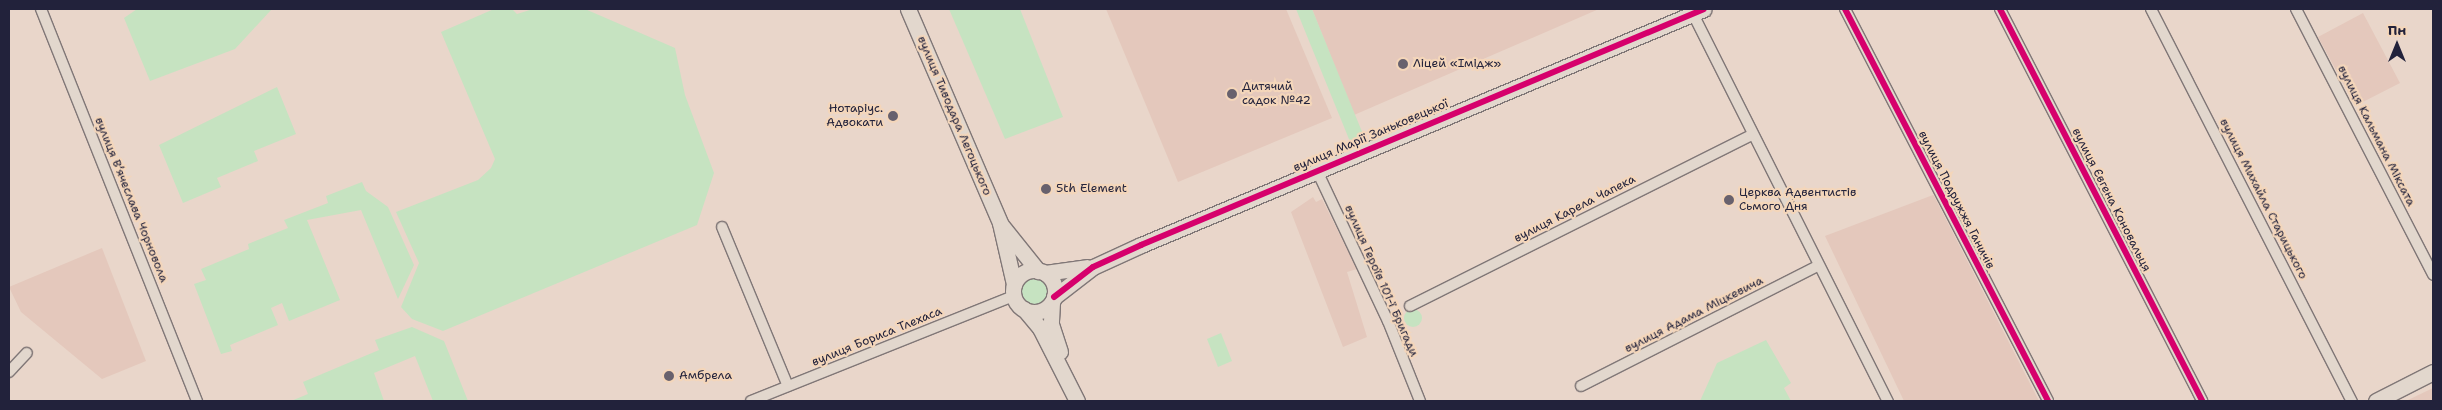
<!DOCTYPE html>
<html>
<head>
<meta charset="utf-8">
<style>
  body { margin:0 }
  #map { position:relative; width:2442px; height:410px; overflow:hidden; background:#e9d6ca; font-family:"Shantell Sans",sans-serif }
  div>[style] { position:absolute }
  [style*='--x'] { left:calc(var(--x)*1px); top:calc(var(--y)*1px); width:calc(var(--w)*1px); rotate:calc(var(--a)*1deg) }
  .built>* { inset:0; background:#e4c8bc }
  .green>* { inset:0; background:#c6e3c1 }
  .round { border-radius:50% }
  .roads { filter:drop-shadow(1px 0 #807777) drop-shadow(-1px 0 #807777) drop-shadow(0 1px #807777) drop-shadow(0 -1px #807777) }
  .street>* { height:10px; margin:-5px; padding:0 5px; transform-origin:5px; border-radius:5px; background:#e2d7cd }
  .secondary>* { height:15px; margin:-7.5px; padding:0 7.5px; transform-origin:7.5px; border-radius:7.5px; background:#e2d7cd }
  .secondary>.ring { margin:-7.5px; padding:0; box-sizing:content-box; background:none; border:15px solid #e2d7cd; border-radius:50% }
  .cycleway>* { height:6px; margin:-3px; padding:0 3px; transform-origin:3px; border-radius:3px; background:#d6006c }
  .dots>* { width:14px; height:14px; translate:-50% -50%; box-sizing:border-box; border:2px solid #f4d6ba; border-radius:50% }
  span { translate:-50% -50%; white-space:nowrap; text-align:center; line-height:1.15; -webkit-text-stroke:4.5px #f4d6ba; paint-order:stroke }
  .poi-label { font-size:12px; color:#22223b }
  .left { translate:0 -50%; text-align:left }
  .right { translate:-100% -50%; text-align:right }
  .street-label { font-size:12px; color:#22223b }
  .frame { position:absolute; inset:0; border:10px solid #22223b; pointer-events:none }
  .north { position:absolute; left:2372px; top:20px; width:50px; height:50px; -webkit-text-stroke:4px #f4d6ba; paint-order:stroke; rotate:0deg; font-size:14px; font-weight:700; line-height:20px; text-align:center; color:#22223b }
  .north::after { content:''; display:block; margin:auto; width:18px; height:22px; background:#22223b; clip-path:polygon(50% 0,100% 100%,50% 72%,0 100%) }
</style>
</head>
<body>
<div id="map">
  <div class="built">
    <i style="clip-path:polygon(1106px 9px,1286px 9px,1332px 118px,1178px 182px)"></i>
    <i style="clip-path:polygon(1312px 9px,1599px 9px,1354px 115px)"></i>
    <i style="clip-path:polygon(2363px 13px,2400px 83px,2355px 106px,2341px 79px,2346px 76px,2343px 70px,2337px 72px,2318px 37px)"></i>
    <i style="clip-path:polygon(1933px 195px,1934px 196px,2039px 401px,1904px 401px,1825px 236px)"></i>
    <i style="clip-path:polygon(1313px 197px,1316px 202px,1322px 199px,1357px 269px,1347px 272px,1367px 337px,1343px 347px,1291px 212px)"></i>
    <i style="clip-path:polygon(102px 248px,146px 361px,102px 379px,21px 312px,9px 287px)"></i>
    <i style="clip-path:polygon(2433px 388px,2433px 401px,2406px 401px)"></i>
  </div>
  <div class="green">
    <i style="clip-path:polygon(137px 9px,272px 9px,235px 49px,150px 81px,124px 18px)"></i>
    <i style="clip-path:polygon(494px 9px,512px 9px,517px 14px,533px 9px,585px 9px,675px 48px,685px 95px,714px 173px,697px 225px,443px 331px,412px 319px,401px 307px,419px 263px,396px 212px,478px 180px,491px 168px,495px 159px,441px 32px)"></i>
    <i style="clip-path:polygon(949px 9px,1020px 9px,1063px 117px,1005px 139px)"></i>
    <i style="clip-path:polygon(1296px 9px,1312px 9px,1367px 144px,1353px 149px)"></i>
    <i style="clip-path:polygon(277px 87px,296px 134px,254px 151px,258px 161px,217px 178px,221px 187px,183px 203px,159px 145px)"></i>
    <i style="clip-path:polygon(362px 182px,366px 191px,388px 207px,414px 265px,398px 299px,361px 210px,307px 220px,340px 300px,289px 321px,282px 303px,271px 308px,278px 325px,230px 345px,232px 351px,221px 354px,194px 284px,206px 280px,201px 269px,249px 249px,248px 244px,288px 228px,284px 220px,328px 203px,326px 196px)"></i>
    <i class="round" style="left:1019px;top:276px;width:30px;height:30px"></i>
    <i class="round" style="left:1404px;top:309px;width:18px;height:18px"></i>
    <i style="clip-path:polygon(412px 327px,444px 341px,468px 401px,433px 401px,415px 356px,374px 373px,384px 401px,291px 401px,308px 394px,303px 382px,379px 350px,375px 340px)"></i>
    <i style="clip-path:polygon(1221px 333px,1232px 361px,1218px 367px,1207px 339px)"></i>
    <i style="clip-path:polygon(1766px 340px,1791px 383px,1784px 388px,1791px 401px,1700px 401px,1717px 363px)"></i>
  </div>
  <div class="roads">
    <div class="street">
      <i style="--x:41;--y:9;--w:422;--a:68.3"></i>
      <i style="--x:1845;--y:9;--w:441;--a:62.6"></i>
      <i style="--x:2000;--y:9;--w:441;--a:62.7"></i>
      <i style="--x:2151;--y:9;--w:441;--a:62.9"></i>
      <i style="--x:2296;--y:9;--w:299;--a:62.7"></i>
      <i style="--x:1691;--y:10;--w:438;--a:63.3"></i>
      <i style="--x:1317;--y:171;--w:166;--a:64.7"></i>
      <i style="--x:1388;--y:321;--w:86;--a:68.2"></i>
      <i style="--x:722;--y:227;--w:172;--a:67.5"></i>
      <i style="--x:1410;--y:306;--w:381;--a:-26.6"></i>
      <i style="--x:9;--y:372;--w:26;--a:-47"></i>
      <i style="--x:1581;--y:386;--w:266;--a:-26.9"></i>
      <i style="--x:751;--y:401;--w:282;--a:-21.8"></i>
    </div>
    <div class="secondary">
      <i style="--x:908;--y:9;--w:233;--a:66.7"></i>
      <i style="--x:1000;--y:223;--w:63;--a:77.1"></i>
      <i style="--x:1002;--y:226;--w:58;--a:51.3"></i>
      <i class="ring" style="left:1013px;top:270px;width:27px;height:27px"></i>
      <i style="--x:1045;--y:273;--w:42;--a:-8.1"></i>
      <i style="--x:1054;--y:297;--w:49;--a:-37.6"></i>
      <i style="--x:1093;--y:267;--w:53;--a:-24.6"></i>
      <i style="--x:1141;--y:245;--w:610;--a:-22.74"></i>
      <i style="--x:1052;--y:302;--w:22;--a:93"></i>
      <i style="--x:1051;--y:324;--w:29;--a:72"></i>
      <i style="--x:1024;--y:309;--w:25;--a:50"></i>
      <i style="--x:1040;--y:328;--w:82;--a:63.1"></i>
      <i style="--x:2376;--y:401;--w:64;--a:-27"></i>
    </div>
  </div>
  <div class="cycleway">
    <i style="--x:1845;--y:9;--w:441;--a:62.6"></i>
    <i style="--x:2000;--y:9;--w:441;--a:62.7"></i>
    <i style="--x:1054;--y:297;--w:49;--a:-37.6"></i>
    <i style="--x:1093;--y:267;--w:53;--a:-24.6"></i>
    <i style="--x:1141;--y:245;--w:610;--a:-22.74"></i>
  </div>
  <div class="dots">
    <i style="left:1403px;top:64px;background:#68616d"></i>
    <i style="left:1232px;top:94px;background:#68616d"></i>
    <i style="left:893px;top:116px;background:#68616d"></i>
    <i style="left:1046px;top:189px;background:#68616d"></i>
    <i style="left:1729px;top:200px;background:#68616d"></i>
    <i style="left:669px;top:376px;background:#68616d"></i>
  </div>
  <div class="poi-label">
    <span class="left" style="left:1413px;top:64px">Ліцей «Імідж»</span>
    <span class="left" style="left:1242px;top:94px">Дитячий<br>садок №42</span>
    <span class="right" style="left:883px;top:116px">Нотаріус.<br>Адвокати</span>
    <span class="left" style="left:1056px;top:189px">5th Element</span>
    <span class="left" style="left:1739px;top:200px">Церква Адвентистів<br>Сьмого Дня</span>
    <span class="left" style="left:679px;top:376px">Амбрела</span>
  </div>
  <div class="street-label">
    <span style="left:954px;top:116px;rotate:67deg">вулиця Тиводара Легоцького</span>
    <span style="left:1371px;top:136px;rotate:-23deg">вулиця Марії Заньковецької</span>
    <span style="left:2376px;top:136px;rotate:63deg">вулиця Кальмана Міксата</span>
    <span style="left:2263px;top:199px;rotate:63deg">вулиця Михайла Старицького</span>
    <span style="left:131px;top:200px;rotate:68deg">вулиця Вʼячеслава Чорновола</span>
    <span style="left:1956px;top:200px;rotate:63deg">вулиця Подружжя Ганичів</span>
    <span style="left:2111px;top:200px;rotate:63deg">вулиця Євгена Коновальця</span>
    <span style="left:1575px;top:209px;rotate:-27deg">вулиця Карела Чапека</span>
    <span style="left:1381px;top:281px;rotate:66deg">вулиця Героїв 101-ї Бригади</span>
    <span style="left:1694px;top:315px;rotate:-27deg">вулиця Адама Міцкевича</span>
    <span style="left:877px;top:337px;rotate:-22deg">вулиця Бориса Тлехаса</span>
  </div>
  <div class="frame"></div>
  <div class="north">Пн</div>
</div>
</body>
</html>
